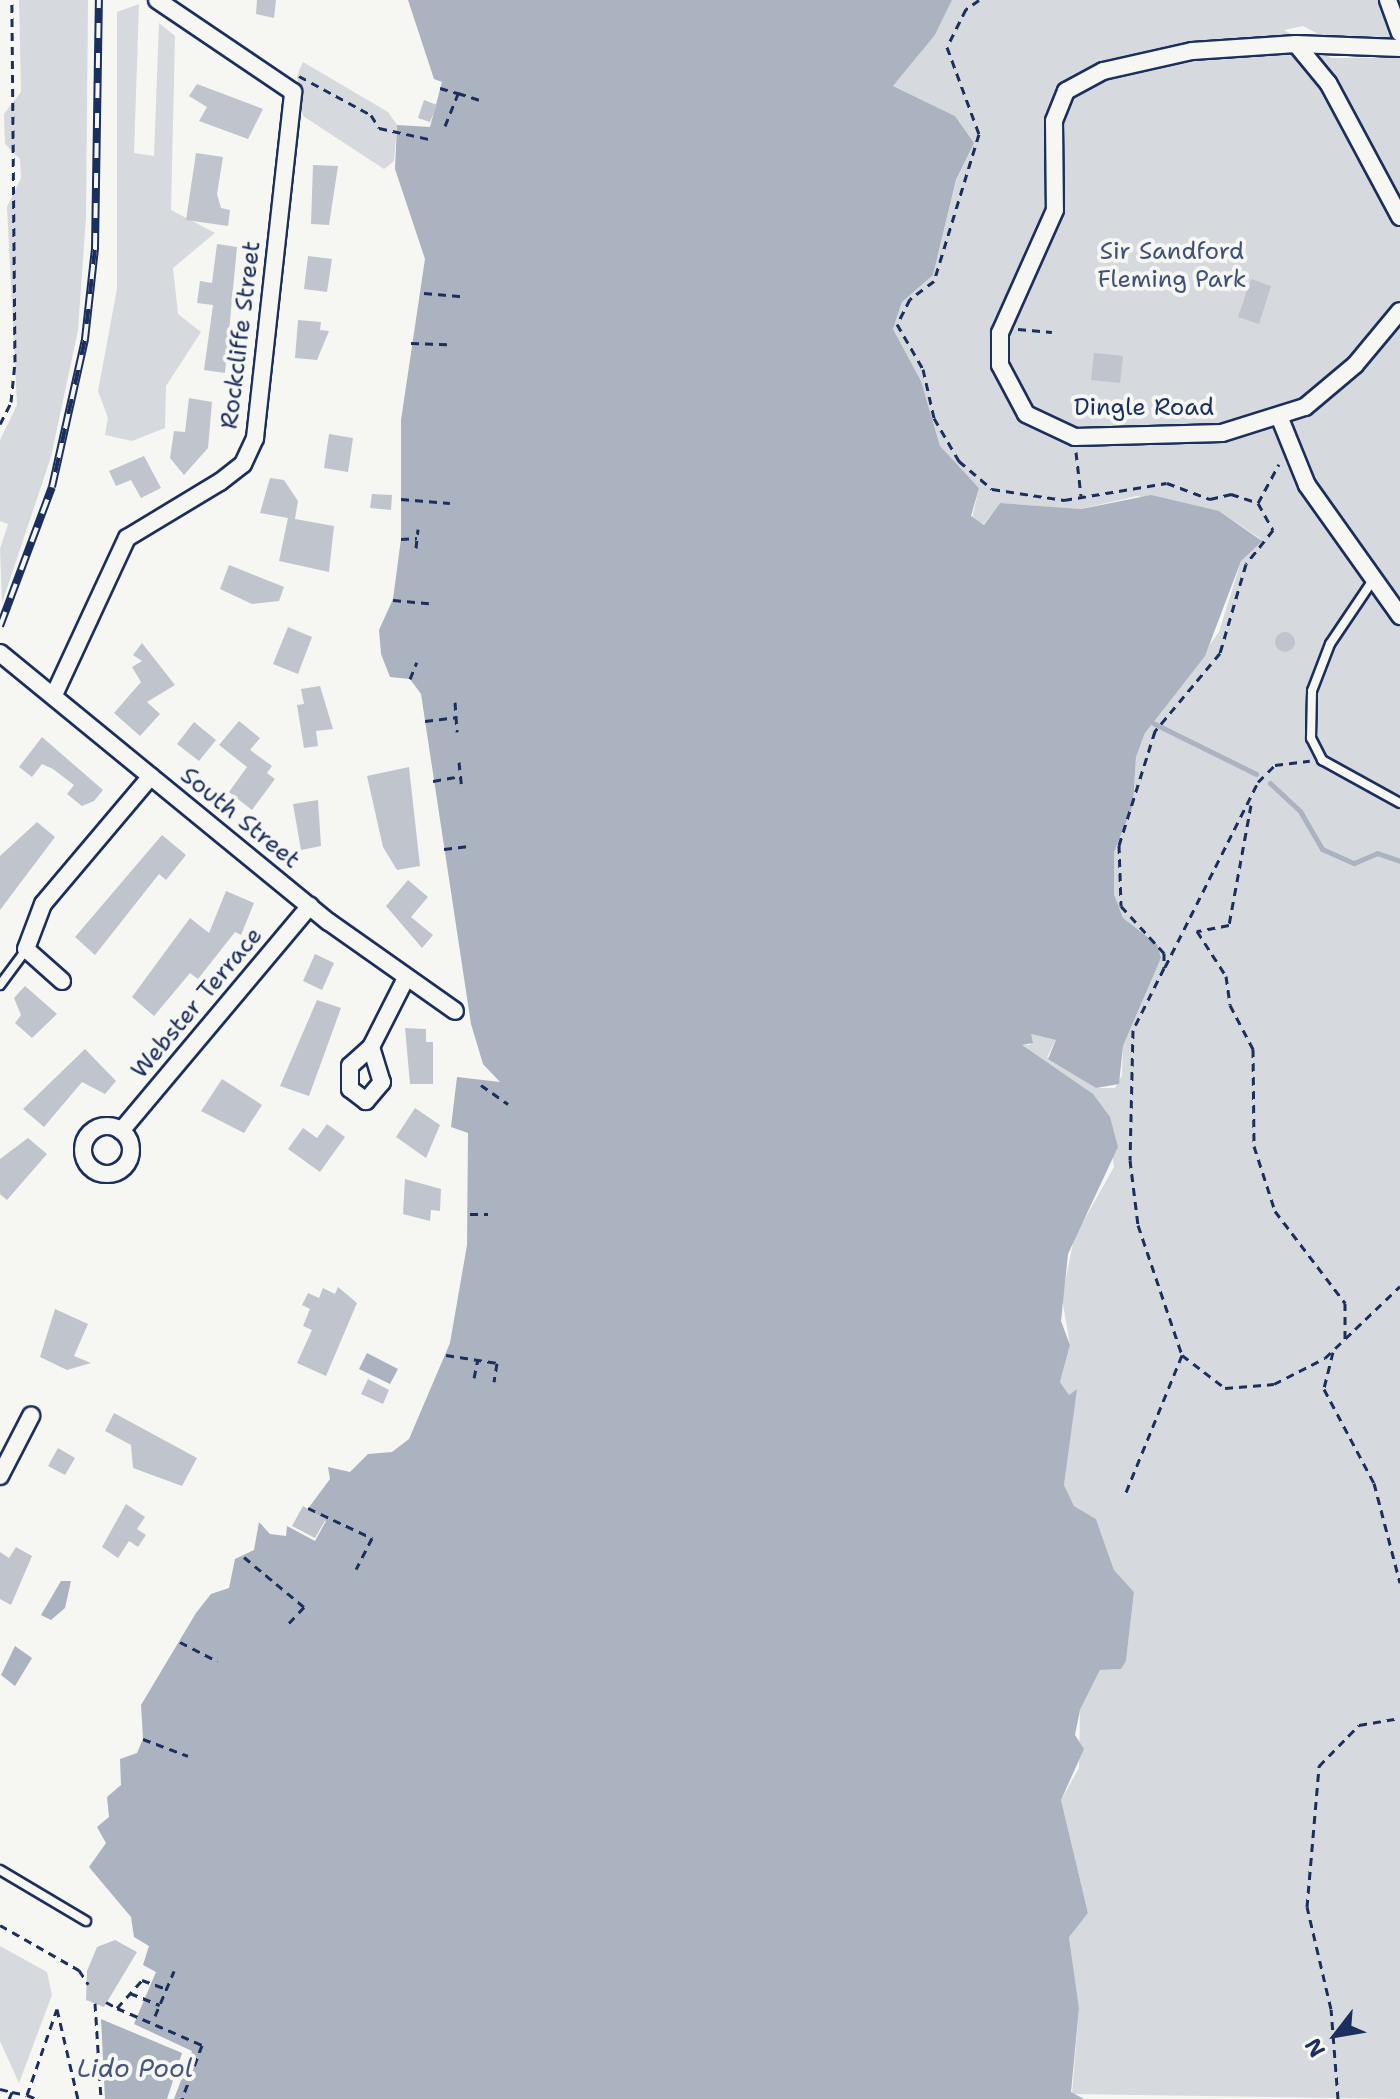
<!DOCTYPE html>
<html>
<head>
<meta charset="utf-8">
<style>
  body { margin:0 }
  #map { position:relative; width:1400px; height:2099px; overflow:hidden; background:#f6f6f2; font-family:"Shantell Sans",sans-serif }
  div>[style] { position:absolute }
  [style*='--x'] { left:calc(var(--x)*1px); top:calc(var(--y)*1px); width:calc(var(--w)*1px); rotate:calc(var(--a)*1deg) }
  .green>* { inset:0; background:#d6d9dd }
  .water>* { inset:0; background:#abb2c0 }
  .stream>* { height:5px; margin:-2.5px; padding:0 2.5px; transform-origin:2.5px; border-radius:2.5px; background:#abb2c0 }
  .building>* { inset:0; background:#c0c4cd }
  .round { border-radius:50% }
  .path>* { height:3px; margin-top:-1.5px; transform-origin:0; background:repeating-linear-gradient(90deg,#1b2f5e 0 8px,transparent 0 14px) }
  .roads { filter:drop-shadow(2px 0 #1b2f5e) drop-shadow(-2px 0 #1b2f5e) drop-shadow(0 2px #1b2f5e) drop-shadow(0 -2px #1b2f5e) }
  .service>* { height:8px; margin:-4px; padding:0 4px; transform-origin:4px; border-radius:4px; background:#f6f6f2 }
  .minor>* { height:16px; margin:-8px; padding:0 8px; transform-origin:8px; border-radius:8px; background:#f6f6f2 }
  .minor>.ring { margin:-8px; padding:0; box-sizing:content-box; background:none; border:16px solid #f6f6f2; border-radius:50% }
  .rail>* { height:8px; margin-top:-4px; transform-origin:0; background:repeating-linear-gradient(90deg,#f6f6f2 0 15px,#1b2f5e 0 30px); box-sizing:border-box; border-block:2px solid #1b2f5e }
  span { translate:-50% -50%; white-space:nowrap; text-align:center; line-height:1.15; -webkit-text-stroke:8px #f6f6f2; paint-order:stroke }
  .park-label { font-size:24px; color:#405177 }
  .street-label { font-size:24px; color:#1b2f5e }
  .water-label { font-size:26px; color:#46567b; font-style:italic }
  .north { position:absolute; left:1296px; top:1995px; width:80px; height:80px; -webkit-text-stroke:6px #f6f6f2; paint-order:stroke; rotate:239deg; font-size:22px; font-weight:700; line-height:32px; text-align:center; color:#1b2f5e }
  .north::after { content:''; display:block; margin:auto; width:28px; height:36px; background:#1b2f5e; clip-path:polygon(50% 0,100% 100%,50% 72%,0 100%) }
</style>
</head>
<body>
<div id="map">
  <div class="green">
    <i style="clip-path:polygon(19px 0,88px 0,86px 217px,78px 330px,51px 457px,2px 603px,0 549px,8px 524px,0 521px,0 440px,17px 405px,7px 207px,21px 178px,20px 159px,5px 144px,4px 114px,21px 92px)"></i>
    <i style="clip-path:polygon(952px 0,1400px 0,1400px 39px,1330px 40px,1303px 26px,1284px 30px,1331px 58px,1400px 58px,1400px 2099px,1072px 2094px,1079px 2008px,1069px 1936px,1088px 1913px,1061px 1800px,1079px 1768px,1080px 1710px,1100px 1670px,1121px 1669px,1126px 1661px,1134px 1592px,1114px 1570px,1096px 1519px,1074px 1506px,1064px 1485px,1076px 1390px,1069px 1395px,1060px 1382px,1070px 1345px,1062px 1298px,1074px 1238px,1114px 1167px,1106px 1111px,1022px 1045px,1030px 1045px,1031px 1034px,1056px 1040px,1047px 1057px,1096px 1088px,1115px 1088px,1122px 1075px,1123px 1046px,1161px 958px,1150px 938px,1123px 918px,1114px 894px,1114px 852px,1133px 805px,1136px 757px,1145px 733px,1219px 632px,1241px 561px,1261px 539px,1219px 511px,1137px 496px,1080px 509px,1000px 503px,984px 524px,972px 518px,979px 488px,940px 446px,921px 381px,893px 329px,902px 302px,933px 275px,956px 181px,974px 143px,955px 116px,893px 86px,935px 35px)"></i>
    <i style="clip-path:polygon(139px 4px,134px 153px,154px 156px,159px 23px,175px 36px,171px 210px,215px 233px,173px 268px,178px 314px,201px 332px,166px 386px,165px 428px,132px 441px,105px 435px,108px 418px,98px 391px,117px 289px,117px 12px)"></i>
    <i style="clip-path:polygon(303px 62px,388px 112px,397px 125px,394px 161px,384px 169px,303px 116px,297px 76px)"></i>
    <i style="clip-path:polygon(0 1946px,47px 1972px,52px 1995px,19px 2083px,0 2041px)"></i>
  </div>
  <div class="water">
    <i style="clip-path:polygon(408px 0,952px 0,935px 35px,893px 86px,955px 116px,974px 143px,956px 180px,933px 275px,902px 302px,893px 329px,921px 381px,940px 446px,979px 488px,971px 516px,984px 525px,1000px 503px,1081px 509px,1151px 495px,1219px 511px,1262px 541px,1241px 561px,1205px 656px,1145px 733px,1136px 757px,1133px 805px,1114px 852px,1114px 894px,1123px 918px,1157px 944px,1161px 958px,1123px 1046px,1119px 1084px,1096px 1088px,1048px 1059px,1056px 1040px,1031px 1034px,1033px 1043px,1022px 1045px,1093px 1094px,1110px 1117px,1118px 1147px,1068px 1254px,1061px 1321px,1070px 1345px,1060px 1382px,1069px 1395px,1077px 1389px,1064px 1485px,1074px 1506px,1096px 1519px,1114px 1570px,1134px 1592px,1126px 1661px,1121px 1669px,1100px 1670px,1080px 1710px,1075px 1735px,1084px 1749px,1061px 1800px,1088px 1913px,1069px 1937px,1079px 2008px,1071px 2092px,1084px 2099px,174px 2099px,192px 2051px,134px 2024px,156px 1972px,143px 1965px,149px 1946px,134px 1937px,131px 1917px,89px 1867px,106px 1843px,97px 1827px,109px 1817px,107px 1797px,121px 1785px,120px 1759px,137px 1753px,143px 1739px,141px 1705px,196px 1613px,211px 1594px,229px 1588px,235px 1559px,254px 1550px,259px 1522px,270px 1534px,286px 1536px,287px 1526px,315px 1541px,326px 1521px,307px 1510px,330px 1479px,328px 1467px,350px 1472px,368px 1454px,392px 1452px,409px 1439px,450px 1343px,467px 1245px,468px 1133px,451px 1127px,457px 1077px,500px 1082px,483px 1064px,471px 1024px,421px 694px,410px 679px,390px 677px,381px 654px,379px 630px,393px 599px,401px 539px,401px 420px,425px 259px,395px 169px,397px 125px,430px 127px,442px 82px,434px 79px)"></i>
    <i style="clip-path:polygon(367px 1353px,398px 1369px,390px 1384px,359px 1369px)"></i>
    <i style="clip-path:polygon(61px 1581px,71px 1581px,65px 1608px,51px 1620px,41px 1615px)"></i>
    <i style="clip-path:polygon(15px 1646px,32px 1658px,15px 1686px,1px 1675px)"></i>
    <i style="clip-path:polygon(101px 2019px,182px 2053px,167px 2099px,105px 2099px)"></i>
  </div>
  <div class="stream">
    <i style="--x:1153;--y:723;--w:115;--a:26.3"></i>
    <i style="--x:1270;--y:783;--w:41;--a:43"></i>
    <i style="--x:1300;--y:811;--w:44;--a:59.9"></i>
    <i style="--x:1322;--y:849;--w:35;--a:24"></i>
    <i style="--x:1354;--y:863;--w:25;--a:-23"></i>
    <i style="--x:1377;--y:853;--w:24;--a:19"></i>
  </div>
  <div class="building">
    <i style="clip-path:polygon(257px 0,276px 0,274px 18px,256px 14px)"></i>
    <i style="clip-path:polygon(197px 84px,263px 109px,248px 139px,199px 121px,207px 107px,189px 96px)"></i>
    <i style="clip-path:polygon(424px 100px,437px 105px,430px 122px,418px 118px)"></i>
    <i style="clip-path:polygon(196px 153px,223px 157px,217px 194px,221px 208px,230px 210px,228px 226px,186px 220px)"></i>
    <i style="clip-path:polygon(313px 165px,338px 166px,329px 225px,311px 224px)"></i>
    <i style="clip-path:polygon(217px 244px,237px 247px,225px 373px,204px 370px,213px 305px,197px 303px,200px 281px,212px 283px)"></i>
    <i style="clip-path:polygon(308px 256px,332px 259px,327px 292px,304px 289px)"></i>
    <i style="clip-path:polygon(1251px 279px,1271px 286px,1259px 324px,1238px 317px)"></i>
    <i style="clip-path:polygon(298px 320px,321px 322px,320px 330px,329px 331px,317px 360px,295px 358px)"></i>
    <i style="clip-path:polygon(1094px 353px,1123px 356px,1120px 383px,1091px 380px)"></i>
    <i style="clip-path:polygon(189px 398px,212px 402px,208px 448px,184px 475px,170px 458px,174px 431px,185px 432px)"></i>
    <i style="clip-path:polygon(329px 434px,353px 438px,348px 472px,324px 468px)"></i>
    <i style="clip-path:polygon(144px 456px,161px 488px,141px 498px,131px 480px,116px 486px,109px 471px)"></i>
    <i style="clip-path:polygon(270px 478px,284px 480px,298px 501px,295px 519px,334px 526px,329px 572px,279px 561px,288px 518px,260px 513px)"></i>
    <i style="clip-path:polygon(372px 494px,392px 495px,391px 510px,370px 508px)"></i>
    <i style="clip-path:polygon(229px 565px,284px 587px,279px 601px,252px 604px,220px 589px)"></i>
    <i style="clip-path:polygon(288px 627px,312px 637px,298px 674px,273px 664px)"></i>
    <i class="round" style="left:1275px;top:632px;width:20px;height:20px"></i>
    <i style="clip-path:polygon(142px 643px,175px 685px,147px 702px,160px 714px,140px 736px,114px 713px,141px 682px,132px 667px,142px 661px,133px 655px)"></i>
    <i style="clip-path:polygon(320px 686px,333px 729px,316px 731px,318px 746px,304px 748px,297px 705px,304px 704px,301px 689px)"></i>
    <i style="clip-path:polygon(239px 721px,260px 738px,250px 750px,272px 766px,267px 773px,275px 779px,252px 810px,229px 792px,247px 767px,219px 745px)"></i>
    <i style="clip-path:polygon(194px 722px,216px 740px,199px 761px,177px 744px)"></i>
    <i style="clip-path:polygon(42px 737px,103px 790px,94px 801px,82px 806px,67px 794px,74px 785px,53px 769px,42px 764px,32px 777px,19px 767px)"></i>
    <i style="clip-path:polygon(409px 767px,420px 866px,397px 870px,383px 847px,367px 776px)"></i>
    <i style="clip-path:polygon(318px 800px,321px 846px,301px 850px,293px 804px)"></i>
    <i style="clip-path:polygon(37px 822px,55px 837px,0 910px,0 856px)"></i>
    <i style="clip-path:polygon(162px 835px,186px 855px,166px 880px,159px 874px,95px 955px,75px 937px)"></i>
    <i style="clip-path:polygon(408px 880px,428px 897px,411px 917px,433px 935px,422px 948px,386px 906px)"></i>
    <i style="clip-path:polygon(226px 891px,254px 903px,241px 935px,235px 932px,198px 979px,190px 973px,154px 1016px,132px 997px,190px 918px,209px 933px)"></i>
    <i style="clip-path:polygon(315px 954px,334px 963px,322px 990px,303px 981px)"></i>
    <i style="clip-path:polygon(25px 986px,57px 1014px,32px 1038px,15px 1023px,21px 1015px,14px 998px)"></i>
    <i style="clip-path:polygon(317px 1000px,341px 1008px,309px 1096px,280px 1086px)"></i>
    <i style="clip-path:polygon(405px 1028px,426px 1029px,426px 1042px,433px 1042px,433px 1084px,410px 1084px)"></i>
    <i style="clip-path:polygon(85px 1049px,116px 1081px,105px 1094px,82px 1082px,44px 1127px,23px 1109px)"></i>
    <i style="clip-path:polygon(222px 1079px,262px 1105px,244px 1133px,201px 1111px)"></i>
    <i style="clip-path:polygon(415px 1108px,440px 1125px,426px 1158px,396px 1137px)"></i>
    <i style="clip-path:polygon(327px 1124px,345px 1137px,320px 1172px,288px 1149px,303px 1128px,317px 1138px)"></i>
    <i style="clip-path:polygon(28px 1138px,47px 1154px,7px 1200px,0 1194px,0 1159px)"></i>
    <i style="clip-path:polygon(405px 1179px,441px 1189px,440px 1211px,431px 1210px,430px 1221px,403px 1214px)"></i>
    <i style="clip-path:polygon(338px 1287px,357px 1303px,326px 1376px,297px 1363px,312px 1330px,303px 1326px,310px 1309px,302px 1305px,308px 1293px,319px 1298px,323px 1288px,335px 1294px)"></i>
    <i style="clip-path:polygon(55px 1309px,88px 1324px,74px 1356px,91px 1363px,67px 1370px,40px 1357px)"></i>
    <i style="clip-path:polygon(368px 1379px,389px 1390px,383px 1404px,361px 1394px)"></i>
    <i style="clip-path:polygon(114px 1413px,197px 1458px,182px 1486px,133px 1468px,131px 1445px,105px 1431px)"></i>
    <i style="clip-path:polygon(58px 1448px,75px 1458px,65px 1475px,48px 1466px)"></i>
    <i style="clip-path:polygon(126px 1504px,145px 1517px,137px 1529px,146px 1535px,138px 1547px,129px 1541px,118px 1558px,102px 1547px)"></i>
    <i style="clip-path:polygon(303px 1506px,326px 1519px,315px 1538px,292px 1526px)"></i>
    <i style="clip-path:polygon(16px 1547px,32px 1556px,11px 1605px,0 1599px,0 1552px,9px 1558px)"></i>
    <i style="clip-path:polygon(115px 1940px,137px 1952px,104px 2007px,86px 2000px,87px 1971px,97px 1947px)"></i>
  </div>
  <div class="path">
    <i style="--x:979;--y:0;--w:16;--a:145"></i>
    <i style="--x:966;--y:9;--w:42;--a:116.6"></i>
    <i style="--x:947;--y:47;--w:93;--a:69.8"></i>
    <i style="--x:979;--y:134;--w:154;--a:107"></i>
    <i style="--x:934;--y:281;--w:30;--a:143"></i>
    <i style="--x:910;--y:299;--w:28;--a:117"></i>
    <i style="--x:897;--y:324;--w:52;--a:60"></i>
    <i style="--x:923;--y:369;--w:50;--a:77.3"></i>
    <i style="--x:934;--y:418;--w:50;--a:59.8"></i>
    <i style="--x:959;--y:461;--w:43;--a:40.3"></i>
    <i style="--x:992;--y:489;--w:73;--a:8.7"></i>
    <i style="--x:1064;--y:500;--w:104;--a:-9.4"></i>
    <i style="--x:1167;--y:483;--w:46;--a:20.4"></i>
    <i style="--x:1210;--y:499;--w:22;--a:-13"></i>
    <i style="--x:1231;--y:494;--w:28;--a:18"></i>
    <i style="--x:1258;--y:503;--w:31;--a:61"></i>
    <i style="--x:1273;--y:530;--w:43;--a:128.5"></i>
    <i style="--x:1246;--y:564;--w:93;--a:106.3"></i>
    <i style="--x:1220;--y:653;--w:102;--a:129.8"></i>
    <i style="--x:1155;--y:731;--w:120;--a:107.5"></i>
    <i style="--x:1119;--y:845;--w:61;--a:88.1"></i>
    <i style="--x:1121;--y:906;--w:64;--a:47.5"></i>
    <i style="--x:1164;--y:953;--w:15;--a:90"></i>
    <i style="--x:1164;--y:968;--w:69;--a:116.6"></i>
    <i style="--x:1133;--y:1030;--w:130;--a:91.3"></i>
    <i style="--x:1130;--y:1160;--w:65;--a:83"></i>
    <i style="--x:1138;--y:1225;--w:137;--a:71.3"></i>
    <i style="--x:1182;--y:1355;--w:153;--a:112.2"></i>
    <i style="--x:299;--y:76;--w:82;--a:28.4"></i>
    <i style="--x:371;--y:115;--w:15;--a:58"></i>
    <i style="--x:379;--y:128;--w:55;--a:12.5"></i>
    <i style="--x:440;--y:88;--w:19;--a:16"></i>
    <i style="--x:445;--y:126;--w:35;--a:-68"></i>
    <i style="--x:458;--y:93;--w:22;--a:18"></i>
    <i style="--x:424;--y:293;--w:38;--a:5"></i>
    <i style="--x:1018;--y:329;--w:34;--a:5"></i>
    <i style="--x:411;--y:343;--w:36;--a:2"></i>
    <i style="--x:0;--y:424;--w:25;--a:-63"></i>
    <i style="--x:11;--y:402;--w:40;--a:-84.3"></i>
    <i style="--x:15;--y:362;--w:362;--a:-90.5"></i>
    <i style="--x:1076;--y:452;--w:44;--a:83.5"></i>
    <i style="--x:401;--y:499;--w:49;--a:4.7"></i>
    <i style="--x:1258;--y:503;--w:44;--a:-61.7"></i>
    <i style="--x:401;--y:539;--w:16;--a:-4"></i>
    <i style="--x:416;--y:548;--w:19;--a:-84"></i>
    <i style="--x:393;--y:600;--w:36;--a:5"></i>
    <i style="--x:410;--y:679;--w:18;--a:-68"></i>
    <i style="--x:455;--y:702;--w:30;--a:86"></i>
    <i style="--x:425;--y:721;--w:31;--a:-7"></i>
    <i style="--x:459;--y:762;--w:27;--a:84"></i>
    <i style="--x:433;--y:781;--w:27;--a:-10"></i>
    <i style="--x:1251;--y:805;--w:122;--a:100.4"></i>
    <i style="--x:1229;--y:925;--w:33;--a:169"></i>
    <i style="--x:1197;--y:931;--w:54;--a:57.2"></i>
    <i style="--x:1226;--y:976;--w:29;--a:82"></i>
    <i style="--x:1230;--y:1005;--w:50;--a:62.4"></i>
    <i style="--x:1253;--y:1049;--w:97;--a:89.4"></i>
    <i style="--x:1254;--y:1146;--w:68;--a:72.1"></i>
    <i style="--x:1275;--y:1211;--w:116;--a:52.7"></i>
    <i style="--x:1345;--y:1303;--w:37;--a:90"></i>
    <i style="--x:444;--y:849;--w:25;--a:-7"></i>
    <i style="--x:1165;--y:967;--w:207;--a:-63.3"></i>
    <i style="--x:1258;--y:782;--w:24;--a:-45"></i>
    <i style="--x:1275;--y:765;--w:35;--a:-7"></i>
    <i style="--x:481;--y:1085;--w:33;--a:35"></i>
    <i style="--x:470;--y:1214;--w:18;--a:0"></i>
    <i style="--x:1333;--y:1352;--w:38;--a:104"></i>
    <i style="--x:1324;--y:1389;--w:106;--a:62"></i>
    <i style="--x:1374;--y:1483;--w:103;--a:75.4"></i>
    <i style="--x:446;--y:1355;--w:52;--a:8.9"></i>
    <i style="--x:497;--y:1363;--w:19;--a:99"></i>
    <i style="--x:1182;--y:1355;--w:54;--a:37.5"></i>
    <i style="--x:1225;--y:1388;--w:49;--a:-4.7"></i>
    <i style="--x:1274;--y:1384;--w:57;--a:-27"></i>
    <i style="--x:1325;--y:1358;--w:104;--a:-43.8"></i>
    <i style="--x:474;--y:1378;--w:19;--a:-78"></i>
    <i style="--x:308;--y:1508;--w:71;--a:25.1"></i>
    <i style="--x:372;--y:1538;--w:35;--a:117"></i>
    <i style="--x:244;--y:1557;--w:78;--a:39.8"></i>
    <i style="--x:304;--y:1607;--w:23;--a:133"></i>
    <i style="--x:180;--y:1642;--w:42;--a:27.2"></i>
    <i style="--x:143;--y:1739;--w:48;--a:20.7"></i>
    <i style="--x:0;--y:1925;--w:91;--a:29.7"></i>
    <i style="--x:79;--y:1970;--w:17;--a:57"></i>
    <i style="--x:130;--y:1993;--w:32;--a:22"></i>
    <i style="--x:106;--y:2002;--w:13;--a:29"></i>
    <i style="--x:117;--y:2008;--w:38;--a:-48"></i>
    <i style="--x:142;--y:1980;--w:27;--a:20"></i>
    <i style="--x:95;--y:2003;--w:96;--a:86.4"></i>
    <i style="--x:117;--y:2008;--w:93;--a:23.5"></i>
    <i style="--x:202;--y:2045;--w:58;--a:110.3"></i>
    <i style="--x:155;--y:2016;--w:49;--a:-67.1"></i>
    <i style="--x:0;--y:2089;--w:12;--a:14"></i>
    <i style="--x:12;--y:2092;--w:8;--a:113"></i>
    <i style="--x:12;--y:2092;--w:15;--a:11"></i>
    <i style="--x:27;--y:2095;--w:91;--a:-70.8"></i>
    <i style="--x:57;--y:2009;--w:92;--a:76.9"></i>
    <i style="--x:27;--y:2095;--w:11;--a:22"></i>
    <i style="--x:1338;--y:2099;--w:90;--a:-94.4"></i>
    <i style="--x:1331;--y:2009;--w:105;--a:-103.2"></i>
    <i style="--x:1307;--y:1907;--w:142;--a:-85.1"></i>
    <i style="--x:1319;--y:1766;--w:57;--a:-45.7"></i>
    <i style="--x:1359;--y:1725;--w:42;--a:-9.7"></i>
  </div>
  <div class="roads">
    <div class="service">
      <i style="--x:1371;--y:583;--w:73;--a:123.9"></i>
      <i style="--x:1330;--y:644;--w:50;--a:111"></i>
      <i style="--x:1312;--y:691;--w:47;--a:91.2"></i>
      <i style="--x:1311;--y:738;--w:25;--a:63"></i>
      <i style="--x:1322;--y:760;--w:89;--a:28.9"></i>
      <i style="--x:0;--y:985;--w:44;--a:-53.4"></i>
      <i style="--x:0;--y:1870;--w:100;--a:30.7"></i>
    </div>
    <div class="minor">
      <i style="--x:1388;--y:0;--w:35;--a:70"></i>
      <i style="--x:1296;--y:44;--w:104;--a:2.2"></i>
      <i style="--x:1400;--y:217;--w:152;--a:-118.2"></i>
      <i style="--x:1328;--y:83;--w:50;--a:-129.4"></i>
      <i style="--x:1296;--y:44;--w:104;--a:176.1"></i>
      <i style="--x:1192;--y:51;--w:91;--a:167.3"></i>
      <i style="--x:1103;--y:71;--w:42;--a:151.6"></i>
      <i style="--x:1066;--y:91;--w:32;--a:112"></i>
      <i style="--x:1054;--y:121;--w:89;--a:89.4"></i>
      <i style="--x:1055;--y:210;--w:135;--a:114.1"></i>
      <i style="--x:1000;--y:333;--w:32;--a:90"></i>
      <i style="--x:1000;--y:365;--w:55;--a:62"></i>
      <i style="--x:1026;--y:414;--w:54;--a:25.1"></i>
      <i style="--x:1075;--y:437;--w:147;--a:-1.6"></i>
      <i style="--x:1222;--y:433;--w:87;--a:-17.4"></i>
      <i style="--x:1305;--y:407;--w:65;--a:-40"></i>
      <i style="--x:1355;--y:365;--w:70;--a:-50.2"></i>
      <i style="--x:1281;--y:421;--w:69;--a:67.9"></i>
      <i style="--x:1307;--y:485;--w:161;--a:54.6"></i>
      <i style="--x:0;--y:653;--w:425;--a:39.3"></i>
      <i style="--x:329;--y:922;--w:154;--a:35.2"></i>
      <i style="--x:54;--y:695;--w:173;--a:-65.1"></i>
      <i style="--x:127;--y:538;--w:109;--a:-31.1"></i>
      <i style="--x:220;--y:482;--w:29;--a:-38"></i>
      <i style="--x:243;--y:464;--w:29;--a:-65"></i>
      <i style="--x:255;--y:438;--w:348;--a:-83.7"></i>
      <i style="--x:293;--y:92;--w:164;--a:-145.9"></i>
      <i style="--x:62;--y:981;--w:48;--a:-138.4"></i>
      <i style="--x:26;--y:949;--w:48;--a:-69.3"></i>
      <i style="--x:43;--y:904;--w:167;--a:-49.8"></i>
      <i style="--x:371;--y:1047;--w:37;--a:73"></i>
      <i style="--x:382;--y:1082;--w:25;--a:130"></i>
      <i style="--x:366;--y:1101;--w:20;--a:-143"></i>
      <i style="--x:350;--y:1089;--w:23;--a:-90"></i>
      <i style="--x:350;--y:1066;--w:28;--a:-42"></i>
      <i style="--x:371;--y:1047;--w:75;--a:-63.1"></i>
      <i class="ring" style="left:83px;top:1126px;width:32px;height:32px"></i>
      <i style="--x:121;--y:1131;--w:294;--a:-50"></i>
      <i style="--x:0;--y:1476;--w:68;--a:-62.7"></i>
    </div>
  </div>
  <div class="rail">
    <i style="--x:0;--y:626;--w:148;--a:-69.5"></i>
    <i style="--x:52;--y:487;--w:152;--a:-77.4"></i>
    <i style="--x:85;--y:339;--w:92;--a:-83.7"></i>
    <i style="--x:95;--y:248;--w:248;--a:-89.1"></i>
  </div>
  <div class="park-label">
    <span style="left:1172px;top:266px">Sir Sandford<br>Fleming Park</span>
  </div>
  <div class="street-label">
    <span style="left:241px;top:335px;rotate:-83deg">Rockcliffe Street</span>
    <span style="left:1144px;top:408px">Dingle Road</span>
    <span style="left:240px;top:818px;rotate:39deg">South Street</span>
    <span style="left:197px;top:1003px;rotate:-50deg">Webster Terrace</span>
  </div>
  <div class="water-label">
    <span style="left:135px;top:2068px">Lido Pool</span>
  </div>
  <div class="north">N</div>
</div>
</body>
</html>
